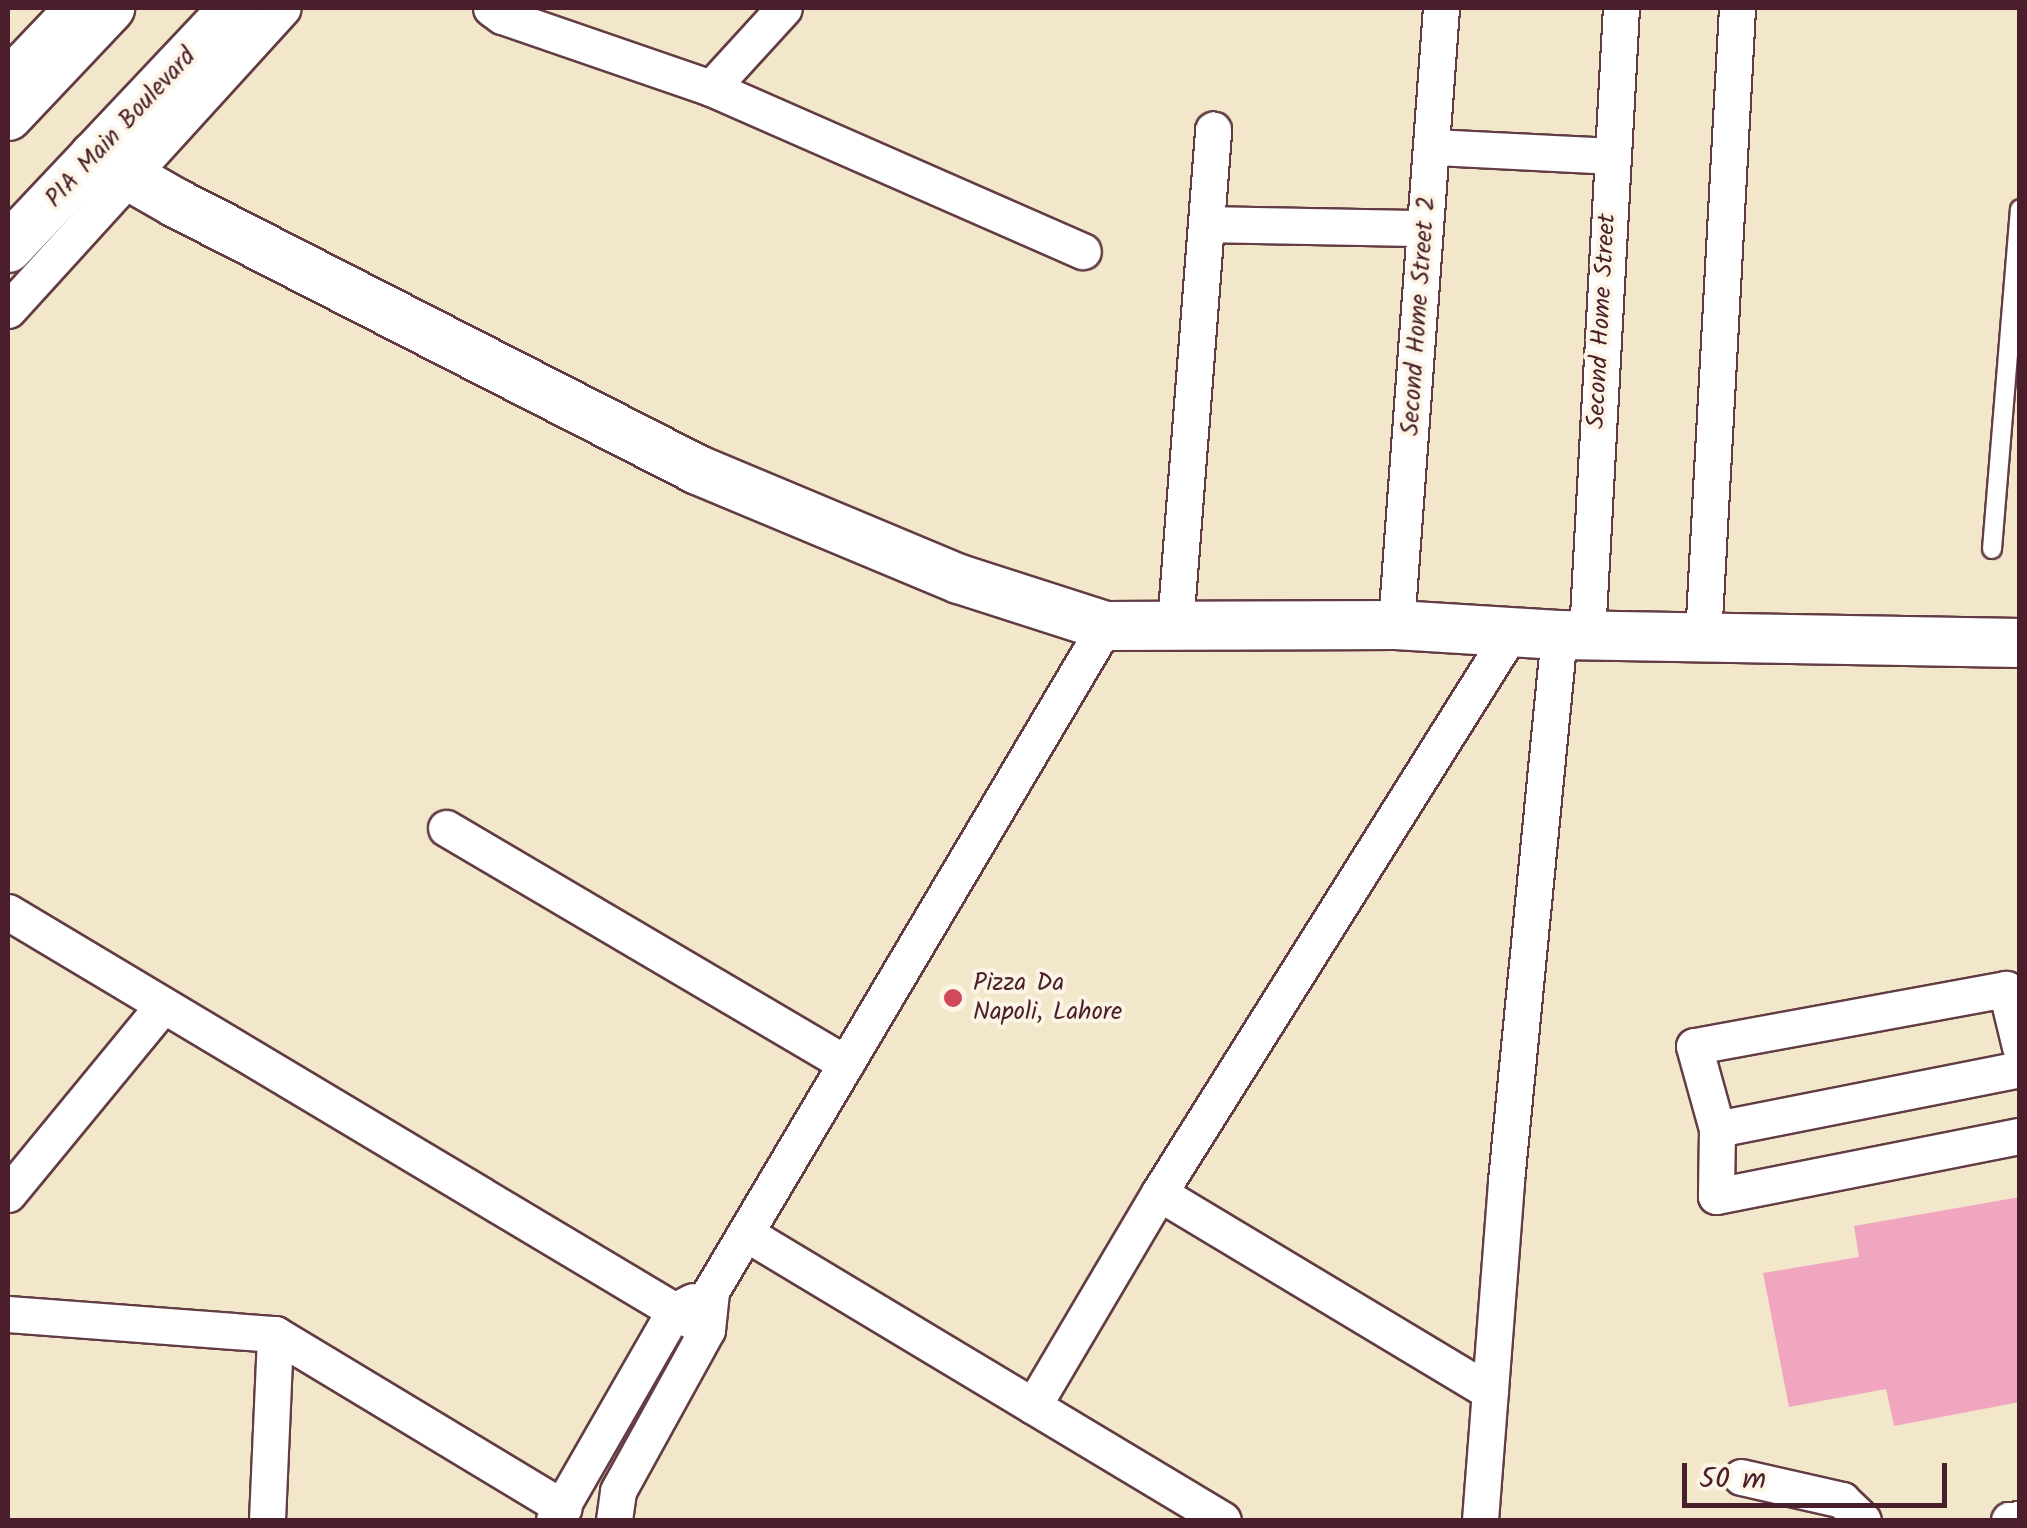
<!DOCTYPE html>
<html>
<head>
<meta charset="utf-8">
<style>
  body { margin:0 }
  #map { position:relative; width:2027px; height:1528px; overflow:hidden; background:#f3e7cb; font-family:Kalam,sans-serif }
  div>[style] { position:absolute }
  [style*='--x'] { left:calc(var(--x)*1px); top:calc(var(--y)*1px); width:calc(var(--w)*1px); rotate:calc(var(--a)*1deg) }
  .building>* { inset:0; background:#f0a6bf }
  .roads { filter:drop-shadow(2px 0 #633d43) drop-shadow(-2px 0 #633d43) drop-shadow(0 2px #633d43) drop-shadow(0 -2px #633d43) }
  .lane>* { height:18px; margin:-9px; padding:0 9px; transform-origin:9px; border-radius:9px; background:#fff }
  .street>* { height:35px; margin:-17.5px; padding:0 17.5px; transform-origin:17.5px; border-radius:17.5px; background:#fff }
  .secondary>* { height:48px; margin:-24px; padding:0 24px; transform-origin:24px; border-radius:24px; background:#fff }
  .dots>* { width:28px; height:28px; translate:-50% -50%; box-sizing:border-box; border:5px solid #fcf5e5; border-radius:50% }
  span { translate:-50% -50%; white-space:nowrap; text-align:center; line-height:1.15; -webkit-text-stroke:8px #fcf5e5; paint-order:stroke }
  .street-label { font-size:25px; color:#4a1f2b }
  .poi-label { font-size:25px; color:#4a1f2b }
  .left { translate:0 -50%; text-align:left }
  .frame { position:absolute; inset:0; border:10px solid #4a1f2b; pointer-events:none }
  .scale { position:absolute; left:1682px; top:1463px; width:265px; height:45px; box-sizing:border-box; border:5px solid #4a1f2b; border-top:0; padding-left:12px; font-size:30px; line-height:35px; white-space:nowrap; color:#4a1f2b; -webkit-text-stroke:8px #fcf5e5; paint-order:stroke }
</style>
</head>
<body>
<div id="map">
  <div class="building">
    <i style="clip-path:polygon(2020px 1197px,2020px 1402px,1894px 1426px,1886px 1389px,1789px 1407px,1763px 1273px,1859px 1257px,1854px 1226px)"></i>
  </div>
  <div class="roads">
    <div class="lane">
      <i style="--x:1992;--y:549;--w:341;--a:-85.3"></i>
    </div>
    <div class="street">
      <i style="--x:491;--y:8;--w:14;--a:36"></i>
      <i style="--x:502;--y:16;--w:221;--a:19"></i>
      <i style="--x:711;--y:88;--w:108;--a:-47.6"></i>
      <i style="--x:8;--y:74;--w:91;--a:-46.3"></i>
      <i style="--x:711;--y:88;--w:406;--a:23.7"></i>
      <i style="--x:1434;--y:147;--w:177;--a:2.9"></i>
      <i style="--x:1206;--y:224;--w:218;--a:1.1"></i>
      <i style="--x:8;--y:310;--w:408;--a:-47.7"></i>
      <i style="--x:1396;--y:625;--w:619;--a:-85.83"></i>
      <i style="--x:1175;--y:626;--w:498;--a:-85.6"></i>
      <i style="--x:1587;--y:635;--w:628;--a:-86.9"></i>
      <i style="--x:1703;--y:638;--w:631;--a:-86.91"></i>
      <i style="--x:446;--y:828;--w:464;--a:30.5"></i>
      <i style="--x:8;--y:912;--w:814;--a:30.88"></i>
      <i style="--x:2020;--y:1047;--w:60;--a:-103.6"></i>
      <i style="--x:2006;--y:989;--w:317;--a:169.6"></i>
      <i style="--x:1694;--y:1046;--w:86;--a:74.5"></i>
      <i style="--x:1717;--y:1129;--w:67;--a:90.9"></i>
      <i style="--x:1716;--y:1196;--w:310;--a:-11.2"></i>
      <i style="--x:1717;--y:1129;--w:309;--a:-11.2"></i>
      <i style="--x:1159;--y:1193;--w:386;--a:31"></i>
      <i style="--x:8;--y:1194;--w:241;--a:-50.6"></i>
      <i style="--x:747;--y:1234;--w:555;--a:31"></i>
      <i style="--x:8;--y:1314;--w:268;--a:4.3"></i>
      <i style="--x:275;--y:1334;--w:337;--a:31.1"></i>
      <i style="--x:1033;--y:1406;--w:247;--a:-59.4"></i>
      <i style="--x:1159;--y:1193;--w:664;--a:-57.87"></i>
      <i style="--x:1741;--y:1477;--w:104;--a:12.8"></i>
      <i style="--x:1842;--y:1500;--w:29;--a:44"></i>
      <i style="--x:267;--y:1520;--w:186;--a:-87.5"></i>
      <i style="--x:554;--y:1520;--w:241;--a:-60.1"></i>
      <i style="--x:674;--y:1311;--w:21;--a:-28"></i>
      <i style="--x:614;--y:1520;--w:29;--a:-82"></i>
      <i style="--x:618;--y:1491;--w:184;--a:-61.1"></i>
      <i style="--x:707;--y:1330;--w:39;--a:-84"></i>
      <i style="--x:711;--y:1291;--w:773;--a:-59.35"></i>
      <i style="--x:1480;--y:1520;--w:340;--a:-85.6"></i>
      <i style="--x:1506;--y:1181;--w:549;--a:-84.46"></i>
      <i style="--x:2009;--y:1520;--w:11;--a:-5"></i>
    </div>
    <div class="secondary">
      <i style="--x:8;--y:116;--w:149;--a:-46.6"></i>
      <i style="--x:94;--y:156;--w:95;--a:29.8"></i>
      <i style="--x:176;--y:203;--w:586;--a:27.09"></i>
      <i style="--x:698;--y:470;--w:283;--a:22.7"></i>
      <i style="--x:959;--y:579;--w:153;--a:17.8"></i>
      <i style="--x:1105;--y:626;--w:291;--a:-0.2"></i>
      <i style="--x:1396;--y:625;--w:163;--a:3.5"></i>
      <i style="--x:1559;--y:635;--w:461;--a:1"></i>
      <i style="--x:8;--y:248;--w:330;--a:-46.7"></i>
    </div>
  </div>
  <div class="dots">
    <i style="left:953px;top:998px;background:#d1495b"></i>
  </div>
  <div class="street-label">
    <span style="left:121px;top:128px;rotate:-47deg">PIA Main Boulevard</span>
    <span style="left:1419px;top:316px;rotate:-86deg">Second Home Street 2</span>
    <span style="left:1602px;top:321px;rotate:-87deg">Second Home Street</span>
  </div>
  <div class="poi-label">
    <span class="left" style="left:973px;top:998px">Pizza Da<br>Napoli, Lahore</span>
  </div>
  <div class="frame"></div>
  <div class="scale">50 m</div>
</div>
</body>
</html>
